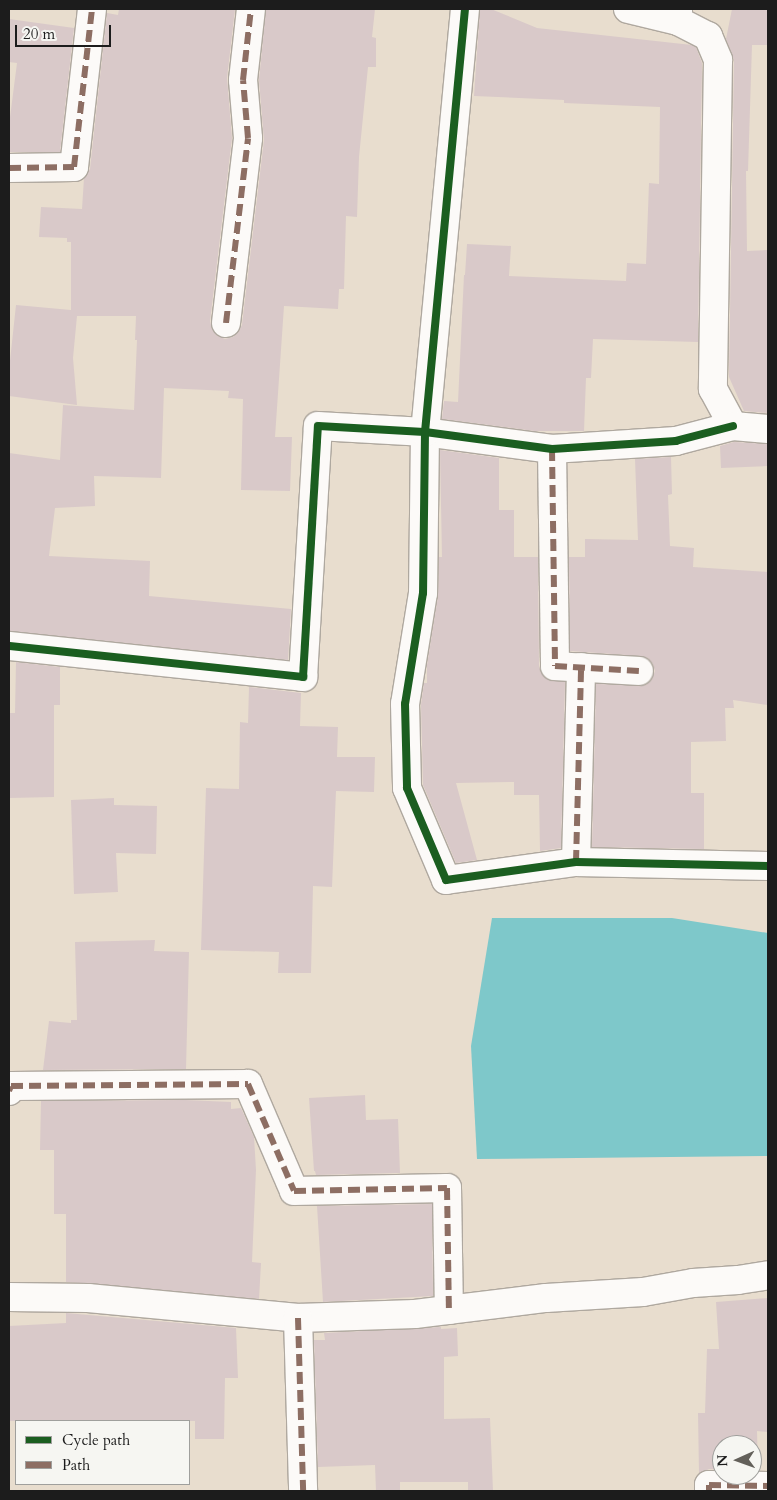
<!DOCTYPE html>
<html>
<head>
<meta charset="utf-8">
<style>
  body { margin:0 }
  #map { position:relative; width:777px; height:1500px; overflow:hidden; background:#e8ddce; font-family:Cardo,serif }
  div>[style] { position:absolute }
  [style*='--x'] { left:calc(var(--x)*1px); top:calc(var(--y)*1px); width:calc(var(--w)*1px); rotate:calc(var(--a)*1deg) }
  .water>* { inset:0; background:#7ec8ca }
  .building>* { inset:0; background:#d9c9c9 }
  .roads { filter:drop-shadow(1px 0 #afa89f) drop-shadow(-1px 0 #afa89f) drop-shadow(0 1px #afa89f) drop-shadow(0 -1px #afa89f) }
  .street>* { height:28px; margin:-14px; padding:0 14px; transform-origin:14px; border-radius:14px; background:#fcfaf8 }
  .quiet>* { height:6px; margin-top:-3px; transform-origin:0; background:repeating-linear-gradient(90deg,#8d6e63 0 12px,transparent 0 18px) }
  .cycleway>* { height:8px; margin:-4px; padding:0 4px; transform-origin:4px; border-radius:4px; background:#1b5e20 }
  span { translate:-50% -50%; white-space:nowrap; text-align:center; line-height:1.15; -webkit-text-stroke:4px #f6f6f2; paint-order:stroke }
  .frame { position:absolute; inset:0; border:10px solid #1c1c1c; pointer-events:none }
  .legend { position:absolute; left:15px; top:1420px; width:175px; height:65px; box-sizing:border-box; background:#f6f6f2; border:1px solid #9f9f9c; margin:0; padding:6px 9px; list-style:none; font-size:15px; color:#1c1c1c }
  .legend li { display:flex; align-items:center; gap:10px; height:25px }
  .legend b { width:25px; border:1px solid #9f9f9c }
  .north { position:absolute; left:712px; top:1435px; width:50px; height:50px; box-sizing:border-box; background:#f6f6f2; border:1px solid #9f9f9c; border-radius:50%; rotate:268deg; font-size:14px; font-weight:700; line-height:20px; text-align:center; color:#1c1c1c }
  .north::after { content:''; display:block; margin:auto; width:18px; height:22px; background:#63605a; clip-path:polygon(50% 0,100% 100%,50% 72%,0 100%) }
  .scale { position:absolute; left:15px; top:25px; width:96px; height:22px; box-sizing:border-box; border:2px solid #1c1c1c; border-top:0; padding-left:6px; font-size:15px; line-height:18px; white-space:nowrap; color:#1c1c1c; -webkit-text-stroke:4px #f6f6f2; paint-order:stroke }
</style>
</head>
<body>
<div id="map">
  <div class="water">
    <i style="clip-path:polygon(492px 918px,672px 918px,768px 933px,768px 1156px,477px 1159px,471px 1046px)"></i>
  </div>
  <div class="building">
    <i style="clip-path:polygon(119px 9px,235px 9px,227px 78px,232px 138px,210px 321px,212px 329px,216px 335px,225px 339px,233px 337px,238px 333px,242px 325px,264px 140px,259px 80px,266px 9px,375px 9px,372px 37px,376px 38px,376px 67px,368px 67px,359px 157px,357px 217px,346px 216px,344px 289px,339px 289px,338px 309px,284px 306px,275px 437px,292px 437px,290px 491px,241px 490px,243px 399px,228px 398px,229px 391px,164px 388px,161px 478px,94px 476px,95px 506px,55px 508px,49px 556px,150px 561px,149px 596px,291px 609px,288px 660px,9px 631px,9px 453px,60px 460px,63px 405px,134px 410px,137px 340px,135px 340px,136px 316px,77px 316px,73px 358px,77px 405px,9px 396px,9px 370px,16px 305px,71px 310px,71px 242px,67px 242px,67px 238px,39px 237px,41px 207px,82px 209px,84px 178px,90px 169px,107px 13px,118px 15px)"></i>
    <i style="clip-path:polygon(480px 9px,491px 9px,537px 28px,692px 45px,696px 47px,702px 63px,698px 342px,593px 339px,591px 378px,586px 378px,584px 431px,534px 431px,442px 419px,444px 401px,458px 402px,464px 275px,465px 275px,467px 244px,511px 246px,509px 276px,626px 281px,627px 263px,646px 264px,649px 183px,659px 184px,660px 107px,564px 103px,564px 100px,474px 96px)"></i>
    <i style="clip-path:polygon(732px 9px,768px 9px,768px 45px,752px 45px,748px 171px,746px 171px,747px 251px,768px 250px,768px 413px,744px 411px,729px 377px,734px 60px,726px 39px)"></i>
    <i style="clip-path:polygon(9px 19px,74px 28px,60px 152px,9px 152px,9px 125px,17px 63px,9px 62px)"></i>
    <i style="clip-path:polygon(734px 442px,768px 444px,768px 469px,767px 466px,721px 468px,720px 446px)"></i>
    <i style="clip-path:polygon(440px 450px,499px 458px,499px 510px,514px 510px,514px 557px,538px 557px,539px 667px,542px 674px,547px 679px,565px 682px,561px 848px,540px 851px,539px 795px,514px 795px,514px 782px,456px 783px,477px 860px,456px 863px,423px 785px,421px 705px,424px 683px,427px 683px,427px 665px,438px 596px,439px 557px,442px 557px)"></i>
    <i style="clip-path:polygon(671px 457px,672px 494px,668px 495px,670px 546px,694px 548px,693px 567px,768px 572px,768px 705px,733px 700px,734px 708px,725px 708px,726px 741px,691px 742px,691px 793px,704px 793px,704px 849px,592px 847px,596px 684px,646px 685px,652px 679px,655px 671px,653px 664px,648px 658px,640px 656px,570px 651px,569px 557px,585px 557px,585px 539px,638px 540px,635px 459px)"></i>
    <i style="clip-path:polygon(16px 662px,60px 667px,60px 705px,54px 705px,54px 797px,9px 798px,9px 713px,15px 713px)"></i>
    <i style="clip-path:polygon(249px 687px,301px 693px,300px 726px,338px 727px,337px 757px,375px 757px,374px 792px,336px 791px,332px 887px,313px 886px,311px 973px,278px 973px,279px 952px,201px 950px,206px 788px,239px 789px,240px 722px,248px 723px)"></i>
    <i style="clip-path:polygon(114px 798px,114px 805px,157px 806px,156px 854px,116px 853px,118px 892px,74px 894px,71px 800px)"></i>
    <i style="clip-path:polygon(155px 940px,154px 951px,189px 952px,186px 1069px,43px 1070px,49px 1021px,71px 1023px,71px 1020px,77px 1020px,75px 942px)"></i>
    <i style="clip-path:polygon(365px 1095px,366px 1120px,398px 1119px,400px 1173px,316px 1175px,315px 1171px,314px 1171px,309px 1098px)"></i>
    <i style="clip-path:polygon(185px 1100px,231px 1102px,231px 1109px,241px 1108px,254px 1137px,256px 1170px,252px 1262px,261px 1263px,259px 1299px,66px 1282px,66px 1214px,54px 1214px,54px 1150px,40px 1150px,41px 1101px)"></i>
    <i style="clip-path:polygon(432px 1204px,433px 1296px,323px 1302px,317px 1206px)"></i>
    <i style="clip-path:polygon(768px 1298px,768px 1432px,757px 1431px,758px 1470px,752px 1470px,752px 1445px,722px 1445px,722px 1470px,709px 1469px,699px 1474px,698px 1413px,705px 1413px,707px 1349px,719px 1349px,716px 1302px)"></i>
    <i style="clip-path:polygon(66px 1313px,236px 1328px,238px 1378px,225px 1378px,224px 1439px,195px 1439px,195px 1421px,9px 1421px,9px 1326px,66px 1323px)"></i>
    <i style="clip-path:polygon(441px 1327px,441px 1329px,457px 1328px,458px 1356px,444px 1357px,444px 1419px,490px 1418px,493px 1491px,468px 1491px,468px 1482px,400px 1482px,400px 1491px,376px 1491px,375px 1465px,318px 1467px,314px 1340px,325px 1340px,324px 1333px)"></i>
  </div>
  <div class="roads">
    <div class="street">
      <i style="--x:628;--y:9;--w:51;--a:13.5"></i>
      <i style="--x:678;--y:21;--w:12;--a:-90"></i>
      <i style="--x:678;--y:21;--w:34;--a:27"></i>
      <i style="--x:708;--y:36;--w:26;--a:67"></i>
      <i style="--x:718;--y:60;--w:329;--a:90.9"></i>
      <i style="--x:713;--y:389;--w:42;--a:61.6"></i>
      <i style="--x:733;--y:426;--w:35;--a:5"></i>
      <i style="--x:9;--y:168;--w:65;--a:-0.9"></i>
      <i style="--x:74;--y:167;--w:159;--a:-83.5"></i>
      <i style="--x:226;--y:323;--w:186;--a:-83.2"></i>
      <i style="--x:248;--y:138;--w:58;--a:-94.9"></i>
      <i style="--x:243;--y:80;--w:71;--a:-83.6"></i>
      <i style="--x:733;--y:426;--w:59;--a:165.3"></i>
      <i style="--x:676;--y:441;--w:124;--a:176.3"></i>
      <i style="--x:552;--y:449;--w:128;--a:-172.4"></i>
      <i style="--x:425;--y:432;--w:161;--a:90.7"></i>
      <i style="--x:423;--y:593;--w:112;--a:99.2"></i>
      <i style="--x:405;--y:704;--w:84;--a:88.6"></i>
      <i style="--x:407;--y:788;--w:100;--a:67"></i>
      <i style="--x:446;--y:880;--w:131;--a:-7.9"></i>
      <i style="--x:576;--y:862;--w:192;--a:1.2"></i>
      <i style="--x:552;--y:449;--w:217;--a:89.2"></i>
      <i style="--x:555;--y:666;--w:84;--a:3.4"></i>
      <i style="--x:9;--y:646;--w:296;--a:6"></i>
      <i style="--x:303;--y:677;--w:251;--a:-86.6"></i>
      <i style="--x:318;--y:426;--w:107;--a:3.2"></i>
      <i style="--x:425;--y:432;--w:425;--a:-84.6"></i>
      <i style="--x:576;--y:862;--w:195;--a:-88.5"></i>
      <i style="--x:9;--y:1091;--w:5;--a:-68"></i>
      <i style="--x:11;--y:1086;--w:237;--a:-0.5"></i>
      <i style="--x:248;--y:1084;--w:116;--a:66.7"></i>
      <i style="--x:294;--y:1191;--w:153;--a:-1.1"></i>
      <i style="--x:447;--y:1188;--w:122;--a:89.1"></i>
      <i style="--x:9;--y:1297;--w:79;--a:0.7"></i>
      <i style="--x:88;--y:1298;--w:211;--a:5.4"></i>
      <i style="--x:298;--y:1318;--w:117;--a:-2"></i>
      <i style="--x:415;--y:1314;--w:132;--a:-7"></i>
      <i style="--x:546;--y:1298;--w:97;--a:-3.5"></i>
      <i style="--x:643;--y:1292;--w:51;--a:-10.2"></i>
      <i style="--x:693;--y:1283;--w:45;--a:-3.8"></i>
      <i style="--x:738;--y:1280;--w:30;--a:-9"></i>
      <i style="--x:298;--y:1318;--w:173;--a:88.3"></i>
      <i style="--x:709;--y:1491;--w:6;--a:-90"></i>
      <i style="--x:709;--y:1485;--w:59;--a:1"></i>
    </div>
  </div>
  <div class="quiet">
    <i style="--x:9;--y:168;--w:65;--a:-0.9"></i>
    <i style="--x:74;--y:167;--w:159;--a:-83.5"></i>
    <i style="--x:226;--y:323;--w:186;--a:-83.2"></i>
    <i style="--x:248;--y:138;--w:58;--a:-94.9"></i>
    <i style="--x:243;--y:80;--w:71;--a:-83.6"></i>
    <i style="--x:552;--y:449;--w:217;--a:89.2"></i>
    <i style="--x:555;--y:666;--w:84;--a:3.4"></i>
    <i style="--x:576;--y:862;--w:195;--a:-88.5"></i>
    <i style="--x:9;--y:1091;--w:5;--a:-68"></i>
    <i style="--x:11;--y:1086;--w:237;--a:-0.5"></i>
    <i style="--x:248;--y:1084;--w:116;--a:66.7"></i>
    <i style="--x:294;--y:1191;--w:153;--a:-1.1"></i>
    <i style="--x:447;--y:1188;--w:122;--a:89.1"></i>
    <i style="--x:298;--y:1318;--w:173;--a:88.3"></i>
    <i style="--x:709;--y:1491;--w:6;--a:-90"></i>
    <i style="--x:709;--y:1485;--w:59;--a:1"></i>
  </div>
  <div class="cycleway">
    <i style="--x:733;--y:426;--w:59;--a:165.3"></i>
    <i style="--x:676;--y:441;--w:124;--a:176.3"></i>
    <i style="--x:552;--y:449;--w:128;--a:-172.4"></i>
    <i style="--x:425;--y:432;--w:161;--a:90.7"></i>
    <i style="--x:423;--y:593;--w:112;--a:99.2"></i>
    <i style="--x:405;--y:704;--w:84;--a:88.6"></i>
    <i style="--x:407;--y:788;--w:100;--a:67"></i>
    <i style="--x:446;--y:880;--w:131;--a:-7.9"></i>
    <i style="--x:576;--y:862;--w:192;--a:1.2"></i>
    <i style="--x:9;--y:646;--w:296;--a:6"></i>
    <i style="--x:303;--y:677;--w:251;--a:-86.6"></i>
    <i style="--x:318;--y:426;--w:107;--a:3.2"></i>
    <i style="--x:425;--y:432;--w:425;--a:-84.6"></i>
  </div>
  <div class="frame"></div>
  <ul class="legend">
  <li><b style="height:6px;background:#1b5e20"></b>Cycle path</li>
  <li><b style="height:6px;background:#8d6e63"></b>Path</li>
  </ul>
  <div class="north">N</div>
  <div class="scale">20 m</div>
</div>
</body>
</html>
